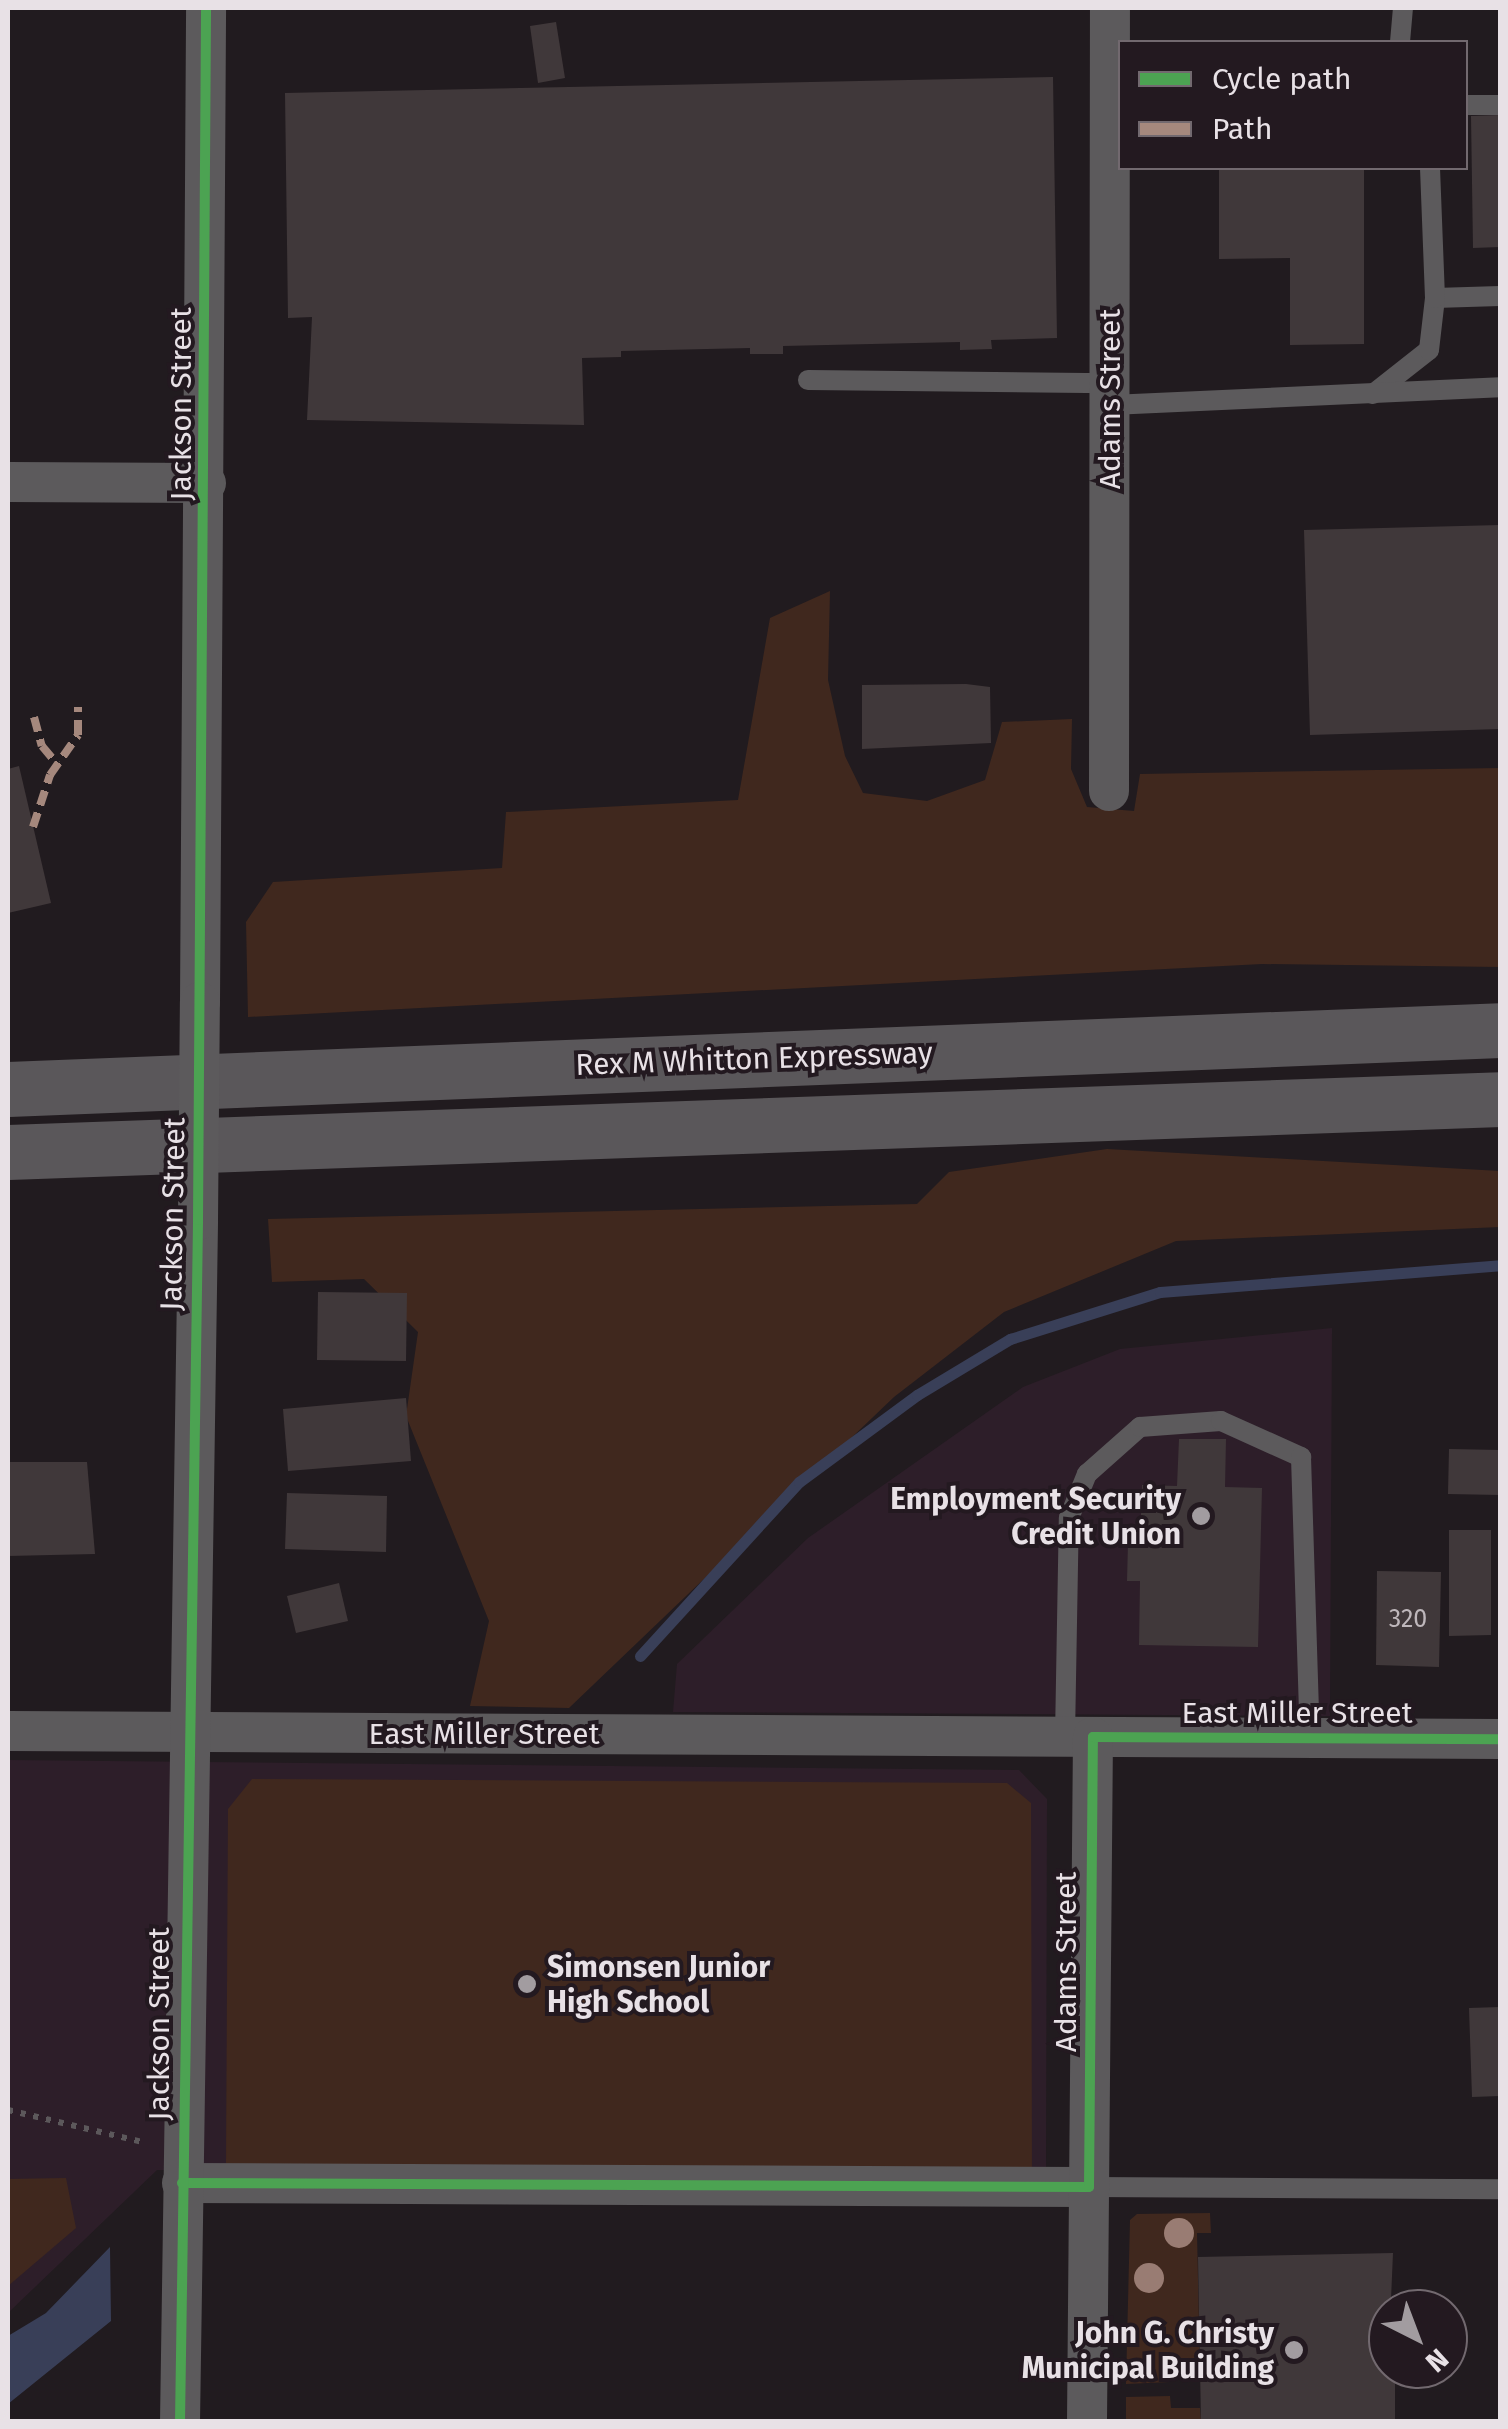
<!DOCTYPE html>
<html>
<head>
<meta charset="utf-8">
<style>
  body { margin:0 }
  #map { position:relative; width:1508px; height:2429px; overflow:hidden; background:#211b1f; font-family:"Fira Sans",sans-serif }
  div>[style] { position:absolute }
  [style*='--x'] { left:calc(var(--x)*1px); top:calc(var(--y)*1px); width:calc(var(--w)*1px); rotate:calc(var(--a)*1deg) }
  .built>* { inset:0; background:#2d1e29 }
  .green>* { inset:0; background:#40281e }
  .water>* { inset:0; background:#393f58 }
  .stream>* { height:11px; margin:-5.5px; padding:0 5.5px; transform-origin:5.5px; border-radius:5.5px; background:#393f58 }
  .building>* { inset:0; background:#40383a }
  .path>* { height:6px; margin-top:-3px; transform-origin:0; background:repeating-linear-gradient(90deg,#5c585b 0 5px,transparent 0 13px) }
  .service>* { height:20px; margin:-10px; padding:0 10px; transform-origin:10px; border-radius:10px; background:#5c5a5c }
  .minor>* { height:40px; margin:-20px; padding:0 20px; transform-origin:20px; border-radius:20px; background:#5c5a5c }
  .motorway>* { height:55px; margin:-27.5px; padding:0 27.5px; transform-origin:27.5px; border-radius:27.5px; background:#5a575a }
  .minor-bridge>* { height:40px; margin:-20px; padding:0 20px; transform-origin:20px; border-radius:20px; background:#5c5a5c }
  .quiet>* { height:8px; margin-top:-4px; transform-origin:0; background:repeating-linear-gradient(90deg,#a5887d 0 15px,transparent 0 23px) }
  .cycleway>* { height:10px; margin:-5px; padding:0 5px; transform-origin:5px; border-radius:5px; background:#4ca352 }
  .trees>* { width:30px; height:30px; margin:-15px; border-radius:50%; background:#997c73 }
  .dots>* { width:28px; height:28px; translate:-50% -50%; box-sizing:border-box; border:5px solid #231920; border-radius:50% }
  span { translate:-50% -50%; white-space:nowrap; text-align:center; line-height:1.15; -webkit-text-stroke:8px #231920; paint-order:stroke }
  .number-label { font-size:25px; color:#beb7bb }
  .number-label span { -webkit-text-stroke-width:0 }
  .street-label { font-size:30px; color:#e8e1e6 }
  .poi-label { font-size:30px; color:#e8e1e6; font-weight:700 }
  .right { translate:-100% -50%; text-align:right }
  .left { translate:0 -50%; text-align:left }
  .frame { position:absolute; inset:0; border:10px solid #e8e1e6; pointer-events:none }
  .legend { position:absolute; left:1118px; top:40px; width:350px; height:130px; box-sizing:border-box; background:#231920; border:2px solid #72696f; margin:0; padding:12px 18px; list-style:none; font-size:30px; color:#e8e1e6 }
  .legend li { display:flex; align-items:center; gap:20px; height:50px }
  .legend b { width:50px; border:2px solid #72696f }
  .north { position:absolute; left:1368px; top:2289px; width:100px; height:100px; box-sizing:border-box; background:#231920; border:2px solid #72696f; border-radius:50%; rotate:138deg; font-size:28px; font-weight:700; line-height:40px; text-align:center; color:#e8e1e6 }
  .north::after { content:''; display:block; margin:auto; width:35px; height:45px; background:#a29ca0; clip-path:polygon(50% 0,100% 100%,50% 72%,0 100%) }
</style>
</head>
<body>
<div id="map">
  <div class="built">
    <i style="clip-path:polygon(1332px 1328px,1330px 1716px,673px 1712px,677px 1664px,808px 1538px,1023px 1387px,1120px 1349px)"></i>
    <i style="clip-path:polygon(8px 1760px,1019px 1770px,1047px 1799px,1046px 2174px,157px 2170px,8px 2313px)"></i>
  </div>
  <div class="green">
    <i style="clip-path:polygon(830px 591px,828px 680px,845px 756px,863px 793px,927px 801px,985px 780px,1002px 722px,1072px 719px,1071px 769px,1087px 807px,1134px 811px,1140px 774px,1500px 768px,1500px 967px,1262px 964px,248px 1017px,246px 922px,273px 882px,502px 868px,506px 812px,738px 800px,770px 618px)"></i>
    <i style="clip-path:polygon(1107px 1149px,1500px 1171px,1500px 1227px,1176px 1241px,1004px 1312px,894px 1397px,569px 1708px,470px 1706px,489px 1621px,406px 1416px,418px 1332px,364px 1279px,272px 1282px,268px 1219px,917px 1204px,949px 1172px)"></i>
    <i style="clip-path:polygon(252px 1779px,1007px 1783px,1031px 1803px,1032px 2178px,226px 2165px,228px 1809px)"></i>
    <i style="clip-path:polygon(66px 2178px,76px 2228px,8px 2286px,8px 2179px)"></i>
    <i style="clip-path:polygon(1210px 2213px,1211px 2233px,1197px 2233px,1200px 2371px,1169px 2372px,1169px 2382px,1126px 2384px,1130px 2220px,1137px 2214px)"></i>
    <i style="clip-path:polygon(1170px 2396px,1171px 2408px,1200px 2408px,1201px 2421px,1126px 2421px,1126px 2397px)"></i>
  </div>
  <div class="water">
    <i style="clip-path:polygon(110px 2247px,111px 2321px,8px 2404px,8px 2336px,46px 2313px)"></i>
  </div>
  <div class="stream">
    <i style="--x:640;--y:1656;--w:236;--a:-47.6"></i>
    <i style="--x:799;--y:1482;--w:147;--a:-36.4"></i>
    <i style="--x:917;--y:1395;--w:109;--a:-31.1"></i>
    <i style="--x:1010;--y:1339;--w:157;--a:-17.4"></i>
    <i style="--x:1160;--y:1292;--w:341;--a:-4.5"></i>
  </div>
  <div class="building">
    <i style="clip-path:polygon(556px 22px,565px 78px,538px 83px,530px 26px)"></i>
    <i style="clip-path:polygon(1053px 77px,1057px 338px,991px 340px,992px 349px,960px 350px,960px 342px,783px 346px,783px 354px,750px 354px,750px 348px,621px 351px,621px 357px,582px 358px,584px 425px,307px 420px,312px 317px,288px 318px,285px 93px)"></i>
    <i style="clip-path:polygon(1500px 115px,1500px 247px,1473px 248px,1471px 116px)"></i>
    <i style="clip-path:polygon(1219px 168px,1364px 168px,1364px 344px,1290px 345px,1290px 258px,1219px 259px)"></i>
    <i style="clip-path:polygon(1500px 525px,1500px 729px,1310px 735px,1304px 530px)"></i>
    <i style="clip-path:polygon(966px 684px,990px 687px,991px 743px,862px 749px,862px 685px)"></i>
    <i style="clip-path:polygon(19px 766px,51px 903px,8px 913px,8px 769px)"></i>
    <i style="clip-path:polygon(318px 1292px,407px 1293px,406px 1361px,317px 1360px)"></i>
    <i style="clip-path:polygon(406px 1398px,411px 1461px,288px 1471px,283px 1409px)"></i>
    <i style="clip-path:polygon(1179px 1439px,1226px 1439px,1225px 1487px,1262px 1488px,1258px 1647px,1139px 1645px,1140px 1581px,1127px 1581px,1128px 1543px,1140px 1544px,1142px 1485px,1177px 1486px)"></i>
    <i style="clip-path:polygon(1449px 1449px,1500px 1450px,1500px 1495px,1448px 1494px)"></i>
    <i style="clip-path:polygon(8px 1462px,87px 1462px,95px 1554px,8px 1556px)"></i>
    <i style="clip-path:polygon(287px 1493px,387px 1496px,386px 1552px,285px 1549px)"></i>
    <i style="clip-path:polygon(1449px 1530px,1491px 1530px,1491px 1635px,1449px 1636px)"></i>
    <i style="clip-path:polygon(1377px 1571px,1441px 1572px,1439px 1667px,1376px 1665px)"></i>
    <i style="clip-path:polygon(339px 1583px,348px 1621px,296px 1633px,287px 1596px)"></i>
    <i style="clip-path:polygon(1500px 2007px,1500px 2096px,1472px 2097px,1469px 2008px)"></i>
    <i style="clip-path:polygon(1393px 2253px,1388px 2369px,1395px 2369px,1395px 2422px,1201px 2422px,1198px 2257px)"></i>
  </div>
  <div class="path">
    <i style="--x:8;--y:2110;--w:142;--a:13.4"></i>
  </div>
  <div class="service">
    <i style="--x:1400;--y:42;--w:34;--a:-85"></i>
    <i style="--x:1466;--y:105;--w:34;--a:0"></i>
    <i style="--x:1435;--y:298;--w:65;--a:-1.8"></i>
    <i style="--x:808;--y:380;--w:302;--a:0.6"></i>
    <i style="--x:1373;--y:394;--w:71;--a:-38.2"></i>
    <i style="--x:1429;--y:350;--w:52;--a:-83.4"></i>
    <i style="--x:1435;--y:298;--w:130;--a:-92.2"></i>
    <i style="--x:1111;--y:405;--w:389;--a:-2.6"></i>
    <i style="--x:1065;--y:1737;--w:219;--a:-89"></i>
    <i style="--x:1069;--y:1518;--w:48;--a:-67.8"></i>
    <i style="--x:1087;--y:1474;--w:71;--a:-41.6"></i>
    <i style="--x:1140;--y:1427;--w:81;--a:-4.2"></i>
    <i style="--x:1221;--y:1421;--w:88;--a:24.2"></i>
    <i style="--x:1301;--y:1457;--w:281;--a:88.2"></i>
    <i style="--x:1089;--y:2187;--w:411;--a:0.3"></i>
  </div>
  <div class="minor">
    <i style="--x:8;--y:482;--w:198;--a:0.3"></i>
    <i style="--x:1109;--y:791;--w:783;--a:-89.93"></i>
    <i style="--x:200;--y:1002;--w:994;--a:-89.65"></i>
    <i style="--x:8;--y:1731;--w:1492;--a:0.31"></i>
    <i style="--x:182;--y:2183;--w:907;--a:0.25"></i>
    <i style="--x:180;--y:2422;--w:1202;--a:-89.14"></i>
    <i style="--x:1087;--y:2422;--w:685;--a:-89.5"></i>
  </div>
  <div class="motorway">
    <i style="--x:8;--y:1089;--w:1493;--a:-2.26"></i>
    <i style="--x:8;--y:1152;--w:1493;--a:-2.03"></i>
  </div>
  <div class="minor-bridge">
    <i style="--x:198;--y:1220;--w:218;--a:-89.5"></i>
  </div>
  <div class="quiet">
    <i style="--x:34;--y:717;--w:30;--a:75"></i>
    <i style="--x:42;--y:746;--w:23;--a:50"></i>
    <i style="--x:33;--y:827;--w:55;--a:-71.9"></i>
    <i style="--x:50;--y:775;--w:49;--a:-55"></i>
    <i style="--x:78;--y:735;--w:28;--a:-90"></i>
  </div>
  <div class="cycleway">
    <i style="--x:182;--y:2183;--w:907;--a:0.25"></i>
    <i style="--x:1089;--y:2187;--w:450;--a:-89.5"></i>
    <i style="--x:1093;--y:1737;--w:407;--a:0.3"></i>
    <i style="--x:180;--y:2422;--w:1202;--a:-89.14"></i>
    <i style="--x:198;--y:1220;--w:1212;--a:-89.62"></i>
  </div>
  <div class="trees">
    <i style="left:1179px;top:2233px"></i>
    <i style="left:1149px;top:2278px"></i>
  </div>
  <div class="dots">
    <i style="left:1201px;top:1516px;background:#a29ca0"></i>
    <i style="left:527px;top:1984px;background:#a29ca0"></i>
    <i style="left:1294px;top:2350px;background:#a29ca0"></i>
  </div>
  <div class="number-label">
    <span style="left:1408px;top:1619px">320</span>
  </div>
  <div class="street-label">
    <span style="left:1110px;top:399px;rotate:-90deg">Adams Street</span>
    <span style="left:181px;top:404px;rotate:-90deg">Jackson Street</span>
    <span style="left:754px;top:1059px;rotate:-2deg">Rex M Whitton Expressway</span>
    <span style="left:173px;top:1214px;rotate:-89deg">Jackson Street</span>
    <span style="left:1297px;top:1713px">East Miller Street</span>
    <span style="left:484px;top:1734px">East Miller Street</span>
    <span style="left:1066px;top:1962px;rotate:-90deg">Adams Street</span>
    <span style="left:159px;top:2024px;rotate:-90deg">Jackson Street</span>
  </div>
  <div class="poi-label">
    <span class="right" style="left:1181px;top:1516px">Employment Security<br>Credit Union</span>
    <span class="left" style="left:547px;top:1984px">Simonsen Junior<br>High School</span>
    <span class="right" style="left:1274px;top:2350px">John G. Christy<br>Municipal Building</span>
  </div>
  <div class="frame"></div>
  <ul class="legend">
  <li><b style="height:12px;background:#4ca352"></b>Cycle path</li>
  <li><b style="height:12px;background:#a5887d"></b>Path</li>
  </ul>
  <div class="north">N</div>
</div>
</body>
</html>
